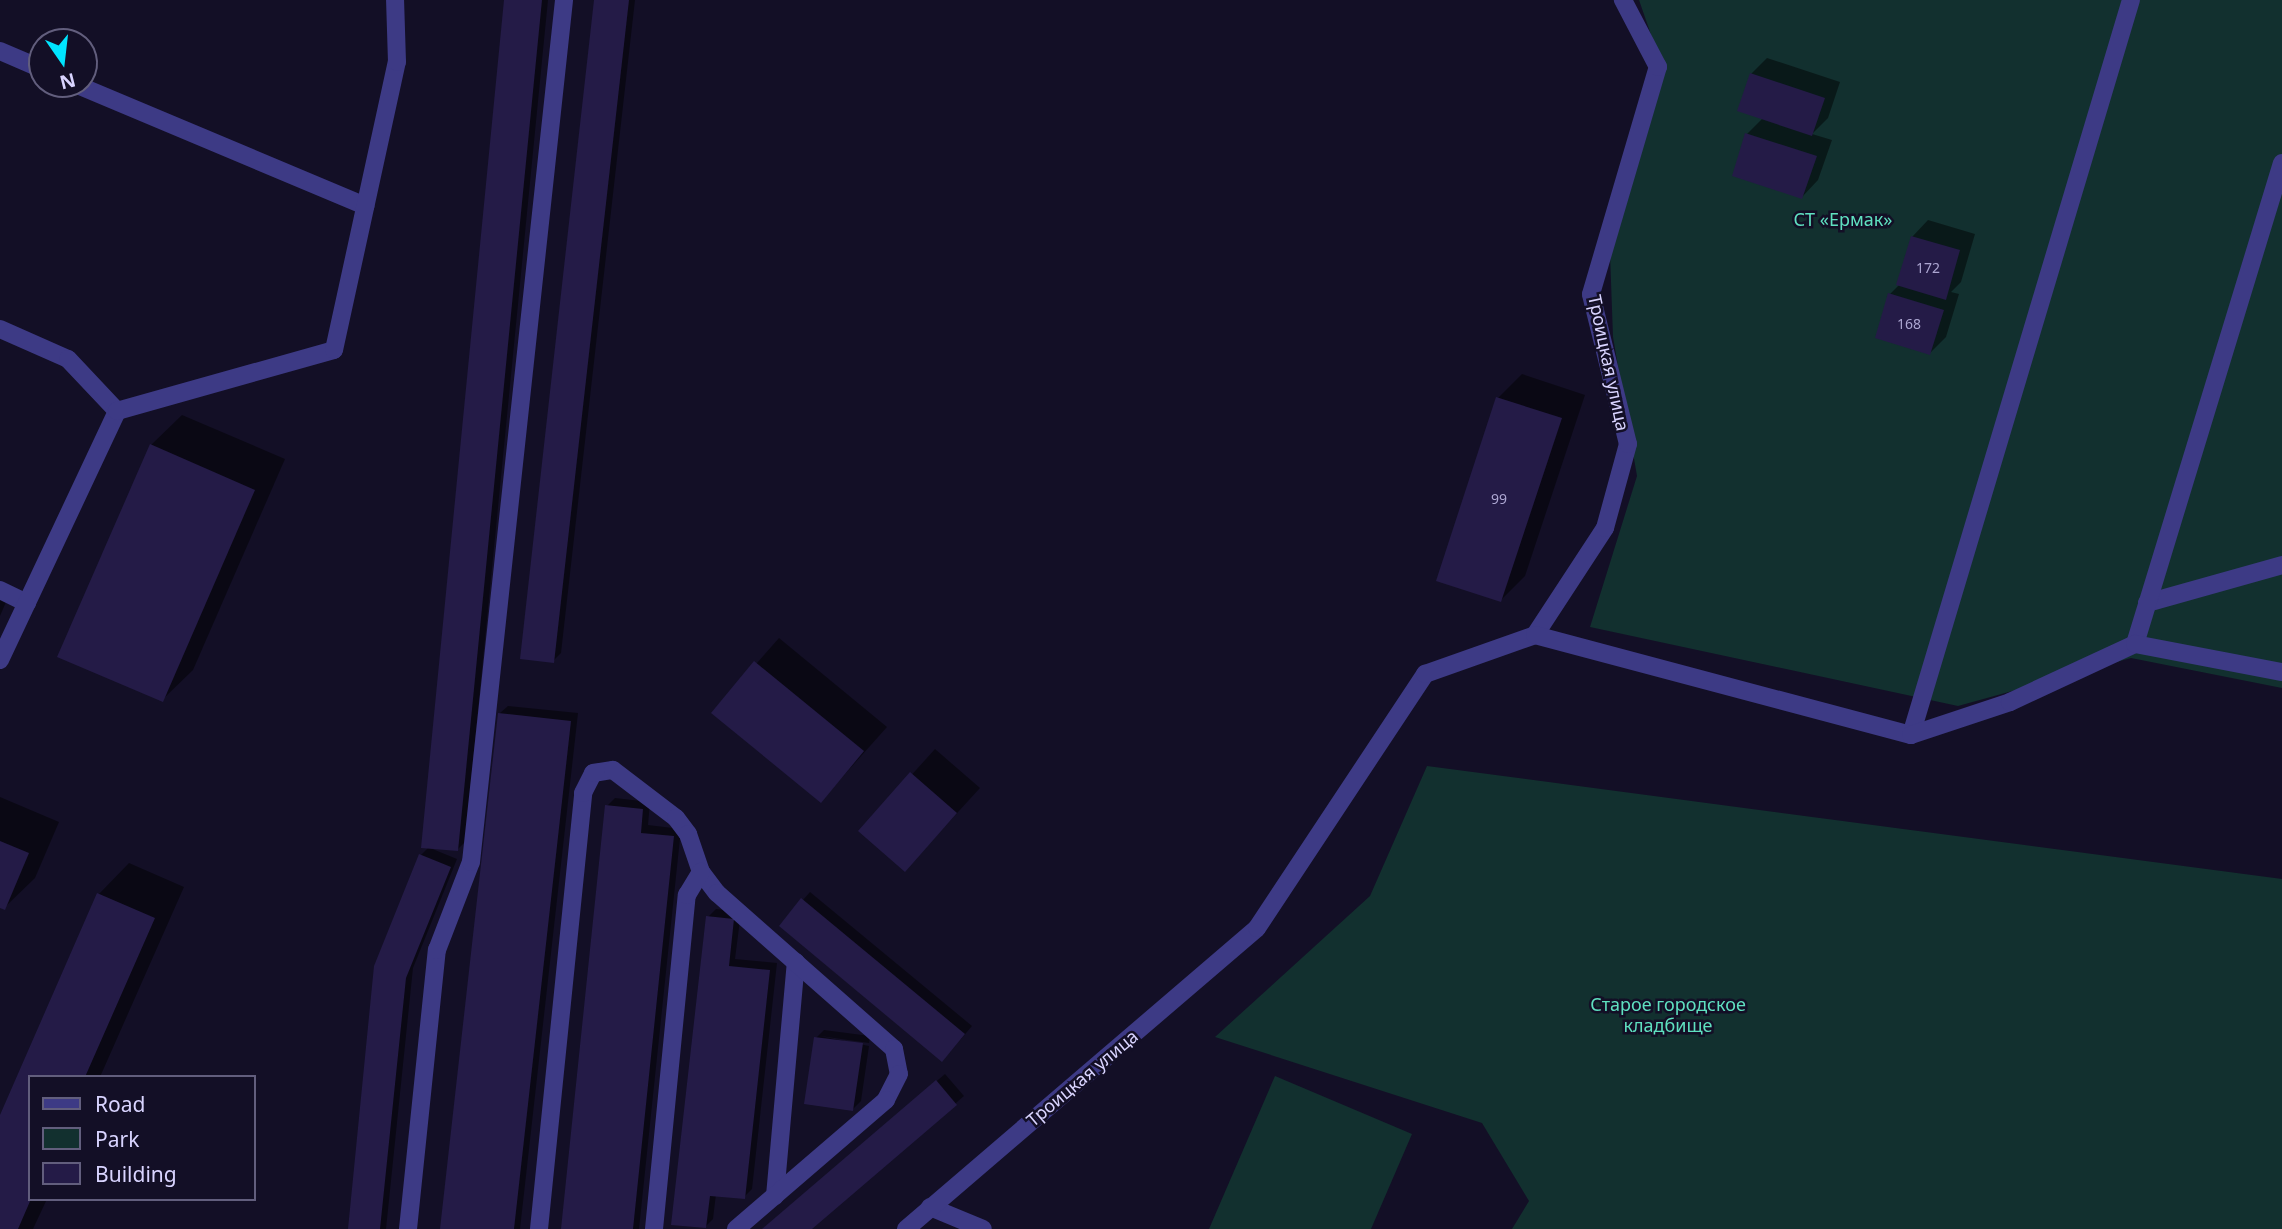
<!DOCTYPE html>
<html>
<head>
<meta charset="utf-8">
<style>
  body { margin:0 }
  #map { position:relative; width:2282px; height:1229px; overflow:hidden; background:#130f26; font-family:"Noto Sans",sans-serif }
  div>[style] { position:absolute }
  [style*='--x'] { left:calc(var(--x)*1px); top:calc(var(--y)*1px); width:calc(var(--w)*1px); rotate:calc(var(--a)*1deg) }
  .green>* { inset:0; background:#12302f }
  .shadow>* { inset:0; background:#0007 }
  .building>* { inset:0; background:#241b47 }
  .minor>* { height:18px; margin:-9px; padding:0 9px; transform-origin:9px; border-radius:9px; background:#3d3a85 }
  span { translate:-50% -50%; white-space:nowrap; text-align:center; line-height:1.15; -webkit-text-stroke:5px #130f26; paint-order:stroke }
  .number-label { font-size:14px; color:#aca6d1 }
  .number-label span { -webkit-text-stroke-width:0 }
  .park-label { font-size:18px; color:#5fe0c0 }
  .street-label { font-size:18px; color:#d9d4ff }
  .legend { position:absolute; left:28px; top:1075px; width:228px; height:126px; box-sizing:border-box; background:#130f26; border:2px solid #625e7d; margin:0; padding:9px 12px; list-style:none; font-size:21px; color:#d9d4ff }
  .legend li { display:flex; align-items:center; gap:14px; height:35px }
  .legend b { width:35px; border:2px solid #625e7d }
  .north { position:absolute; left:28px; top:28px; width:70px; height:70px; box-sizing:border-box; background:#130f26; border:2px solid #625e7d; border-radius:50%; rotate:166deg; font-size:19px; font-weight:700; line-height:28px; text-align:center; color:#d9d4ff }
  .north::after { content:''; display:block; margin:auto; width:24px; height:32px; background:#00e5ff; clip-path:polygon(50% 0,100% 100%,50% 72%,0 100%) }
</style>
</head>
<body>
<div id="map">
  <div class="green">
    <i style="clip-path:polygon(1639px 0,2282px 0,2282px 688px,2131px 658px,1958px 706px,1590px 627px,1637px 476px,1613px 337px,1610px 254px,1657px 52px)"></i>
    <i style="clip-path:polygon(1427px 766px,2282px 879px,2282px 1229px,1512px 1229px,1529px 1201px,1482px 1123px,1215px 1037px,1370px 896px)"></i>
    <i style="clip-path:polygon(1275px 1076px,1412px 1134px,1371px 1229px,1209px 1229px)"></i>
  </div>
  <div class="shadow">
    <i style="clip-path:polygon(505px 0,548px 0,465px 842px,457px 850px,430px 848px,457px 859px,413px 968px,386px 1229px,350px 1229px,421px 855px,429px 847px)"></i>
    <i style="clip-path:polygon(596px 0,635px 0,561px 653px,553px 661px)"></i>
    <i style="clip-path:polygon(1767px 58px,1840px 82px,1828px 118px,1812px 134px,1832px 140px,1818px 180px,1802px 197px,1747px 134px,1763px 118px,1751px 74px)"></i>
    <i style="clip-path:polygon(1928px 220px,1975px 234px,1961px 282px,1951px 292px,1959px 294px,1946px 337px,1930px 353px,1890px 294px,1900px 284px,1912px 237px)"></i>
    <i style="clip-path:polygon(1522px 374px,1585px 395px,1525px 576px,1501px 600px,1498px 398px)"></i>
    <i style="clip-path:polygon(182px 415px,285px 459px,193px 670px,162px 700px,151px 445px)"></i>
    <i style="clip-path:polygon(0 583px,12px 588px,0 616px)"></i>
    <i style="clip-path:polygon(779px 638px,887px 727px,821px 801px,713px 713px)"></i>
    <i style="clip-path:polygon(508px 706px,578px 713px,520px 1229px,442px 1229px,500px 713px)"></i>
    <i style="clip-path:polygon(935px 749px,980px 788px,905px 870px,861px 831px)"></i>
    <i style="clip-path:polygon(0 797px,59px 822px,35px 878px,4px 908px,0 907px)"></i>
    <i style="clip-path:polygon(615px 798px,650px 802px,648px 825px,681px 829px,639px 1229px,562px 1229px,607px 806px)"></i>
    <i style="clip-path:polygon(129px 863px,184px 887px,100px 1077px,30px 1077px,30px 1199px,47px 1199px,33px 1229px,0 1229px,0 1119px,99px 894px)"></i>
    <i style="clip-path:polygon(810px 892px,972px 1026px,950px 1052px,803px 900px)"></i>
    <i style="clip-path:polygon(716px 909px,741px 912px,735px 959px,777px 963px,752px 1189px,744px 1197px,716px 1194px,713px 1219px,705px 1227px,708px 917px)"></i>
    <i style="clip-path:polygon(824px 1030px,870px 1036px,869px 1043px,820px 1036px,869px 1046px,861px 1101px,853px 1109px,816px 1038px)"></i>
    <i style="clip-path:polygon(945px 1074px,964px 1096px,810px 1229px,763px 1229px)"></i>
  </div>
  <div class="building">
    <i style="clip-path:polygon(504px 0,542px 0,458px 851px,421px 848px)"></i>
    <i style="clip-path:polygon(594px 0,629px 0,554px 663px,520px 659px)"></i>
    <i style="clip-path:polygon(1750px 73px,1825px 98px,1812px 136px,1737px 111px)"></i>
    <i style="clip-path:polygon(1745px 133px,1817px 156px,1802px 199px,1732px 176px)"></i>
    <i style="clip-path:polygon(1911px 236px,1960px 250px,1946px 300px,1896px 285px)"></i>
    <i style="clip-path:polygon(1888px 293px,1944px 310px,1930px 355px,1875px 338px)"></i>
    <i style="clip-path:polygon(1496px 397px,1562px 418px,1501px 602px,1436px 581px)"></i>
    <i style="clip-path:polygon(150px 444px,255px 490px,163px 702px,57px 657px)"></i>
    <i style="clip-path:polygon(754px 661px,864px 751px,821px 803px,711px 713px)"></i>
    <i style="clip-path:polygon(498px 713px,571px 721px,514px 1229px,440px 1229px)"></i>
    <i style="clip-path:polygon(910px 772px,957px 813px,905px 872px,858px 831px)"></i>
    <i style="clip-path:polygon(605px 805px,643px 809px,641px 833px,674px 836px,633px 1229px,561px 1229px)"></i>
    <i style="clip-path:polygon(0 841px,29px 853px,5px 910px,0 908px)"></i>
    <i style="clip-path:polygon(419px 854px,451px 867px,406px 978px,380px 1229px,348px 1229px,374px 966px)"></i>
    <i style="clip-path:polygon(97px 893px,155px 918px,85px 1077px,30px 1077px,31px 1199px,18px 1229px,0 1229px,0 1115px)"></i>
    <i style="clip-path:polygon(801px 898px,965px 1034px,942px 1062px,779px 926px)"></i>
    <i style="clip-path:polygon(706px 916px,734px 919px,729px 966px,770px 970px,745px 1199px,710px 1196px,706px 1228px,671px 1225px)"></i>
    <i style="clip-path:polygon(814px 1037px,863px 1043px,853px 1111px,804px 1104px)"></i>
    <i style="clip-path:polygon(936px 1080px,957px 1105px,812px 1229px,762px 1229px)"></i>
  </div>
  <div class="minor">
    <i style="--x:0;--y:51;--w:46;--a:23.2"></i>
    <i style="--x:75;--y:84;--w:315;--a:22.8"></i>
    <i style="--x:0;--y:329;--w:74;--a:23.8"></i>
    <i style="--x:68;--y:359;--w:71;--a:46.7"></i>
    <i style="--x:0;--y:590;--w:30;--a:26"></i>
    <i style="--x:2147;--y:603;--w:140;--a:-15.7"></i>
    <i style="--x:1535;--y:635;--w:128;--a:-56.8"></i>
    <i style="--x:1605;--y:528;--w:87;--a:-74.7"></i>
    <i style="--x:1628;--y:444;--w:154;--a:-103.9"></i>
    <i style="--x:1591;--y:294;--w:237;--a:-73.6"></i>
    <i style="--x:1658;--y:67;--w:76;--a:-117.6"></i>
    <i style="--x:2135;--y:644;--w:503;--a:-73.01"></i>
    <i style="--x:0;--y:660;--w:275;--a:-64.8"></i>
    <i style="--x:117;--y:411;--w:225;--a:-15.7"></i>
    <i style="--x:334;--y:350;--w:295;--a:-77.7"></i>
    <i style="--x:397;--y:62;--w:62;--a:-91.8"></i>
    <i style="--x:1911;--y:735;--w:767;--a:-73.34"></i>
    <i style="--x:775;--y:1196;--w:235;--a:-84.9"></i>
    <i style="--x:930;--y:1207;--w:57;--a:22.5"></i>
    <i style="--x:408;--y:1229;--w:281;--a:-84.1"></i>
    <i style="--x:437;--y:950;--w:94;--a:-68.9"></i>
    <i style="--x:471;--y:862;--w:867;--a:-83.84"></i>
    <i style="--x:539;--y:1229;--w:438;--a:-84.2"></i>
    <i style="--x:583;--y:793;--w:22;--a:-63"></i>
    <i style="--x:593;--y:773;--w:20;--a:-9"></i>
    <i style="--x:613;--y:770;--w:79;--a:37.3"></i>
    <i style="--x:676;--y:818;--w:20;--a:53"></i>
    <i style="--x:688;--y:834;--w:40;--a:71.1"></i>
    <i style="--x:701;--y:872;--w:26;--a:53"></i>
    <i style="--x:717;--y:893;--w:236;--a:41.4"></i>
    <i style="--x:894;--y:1049;--w:25;--a:79"></i>
    <i style="--x:899;--y:1074;--w:29;--a:117"></i>
    <i style="--x:886;--y:1100;--w:198;--a:139.3"></i>
    <i style="--x:654;--y:1229;--w:336;--a:-84.4"></i>
    <i style="--x:687;--y:895;--w:27;--a:-59"></i>
    <i style="--x:906;--y:1229;--w:462;--a:-40.6"></i>
    <i style="--x:1257;--y:928;--w:305;--a:-56.5"></i>
    <i style="--x:1425;--y:674;--w:117;--a:-19.5"></i>
    <i style="--x:1535;--y:635;--w:389;--a:14.9"></i>
    <i style="--x:1911;--y:735;--w:104;--a:-18.4"></i>
    <i style="--x:2010;--y:702;--w:138;--a:-24.9"></i>
    <i style="--x:2135;--y:644;--w:150;--a:10.8"></i>
  </div>
  <div class="number-label">
    <span style="left:1928px;top:268px">172</span>
    <span style="left:1909px;top:324px">168</span>
    <span style="left:1499px;top:499px">99</span>
  </div>
  <div class="park-label">
    <span style="left:1843px;top:219px">СТ «Ермак»</span>
    <span style="left:1668px;top:1015px">Старое городское<br>кладбище</span>
  </div>
  <div class="street-label">
    <span style="left:1609px;top:363px;rotate:78deg">Троицкая улица</span>
    <span style="left:1082px;top:1078px;rotate:-40deg">Троицкая улица</span>
  </div>
  <ul class="legend">
  <li><b style="height:9px;background:#3d3a85"></b>Road</li>
  <li><b style="height:19px;background:#12302f"></b>Park</li>
  <li><b style="height:19px;background:#241b47"></b>Building</li>
  </ul>
  <div class="north">N</div>
</div>
</body>
</html>
